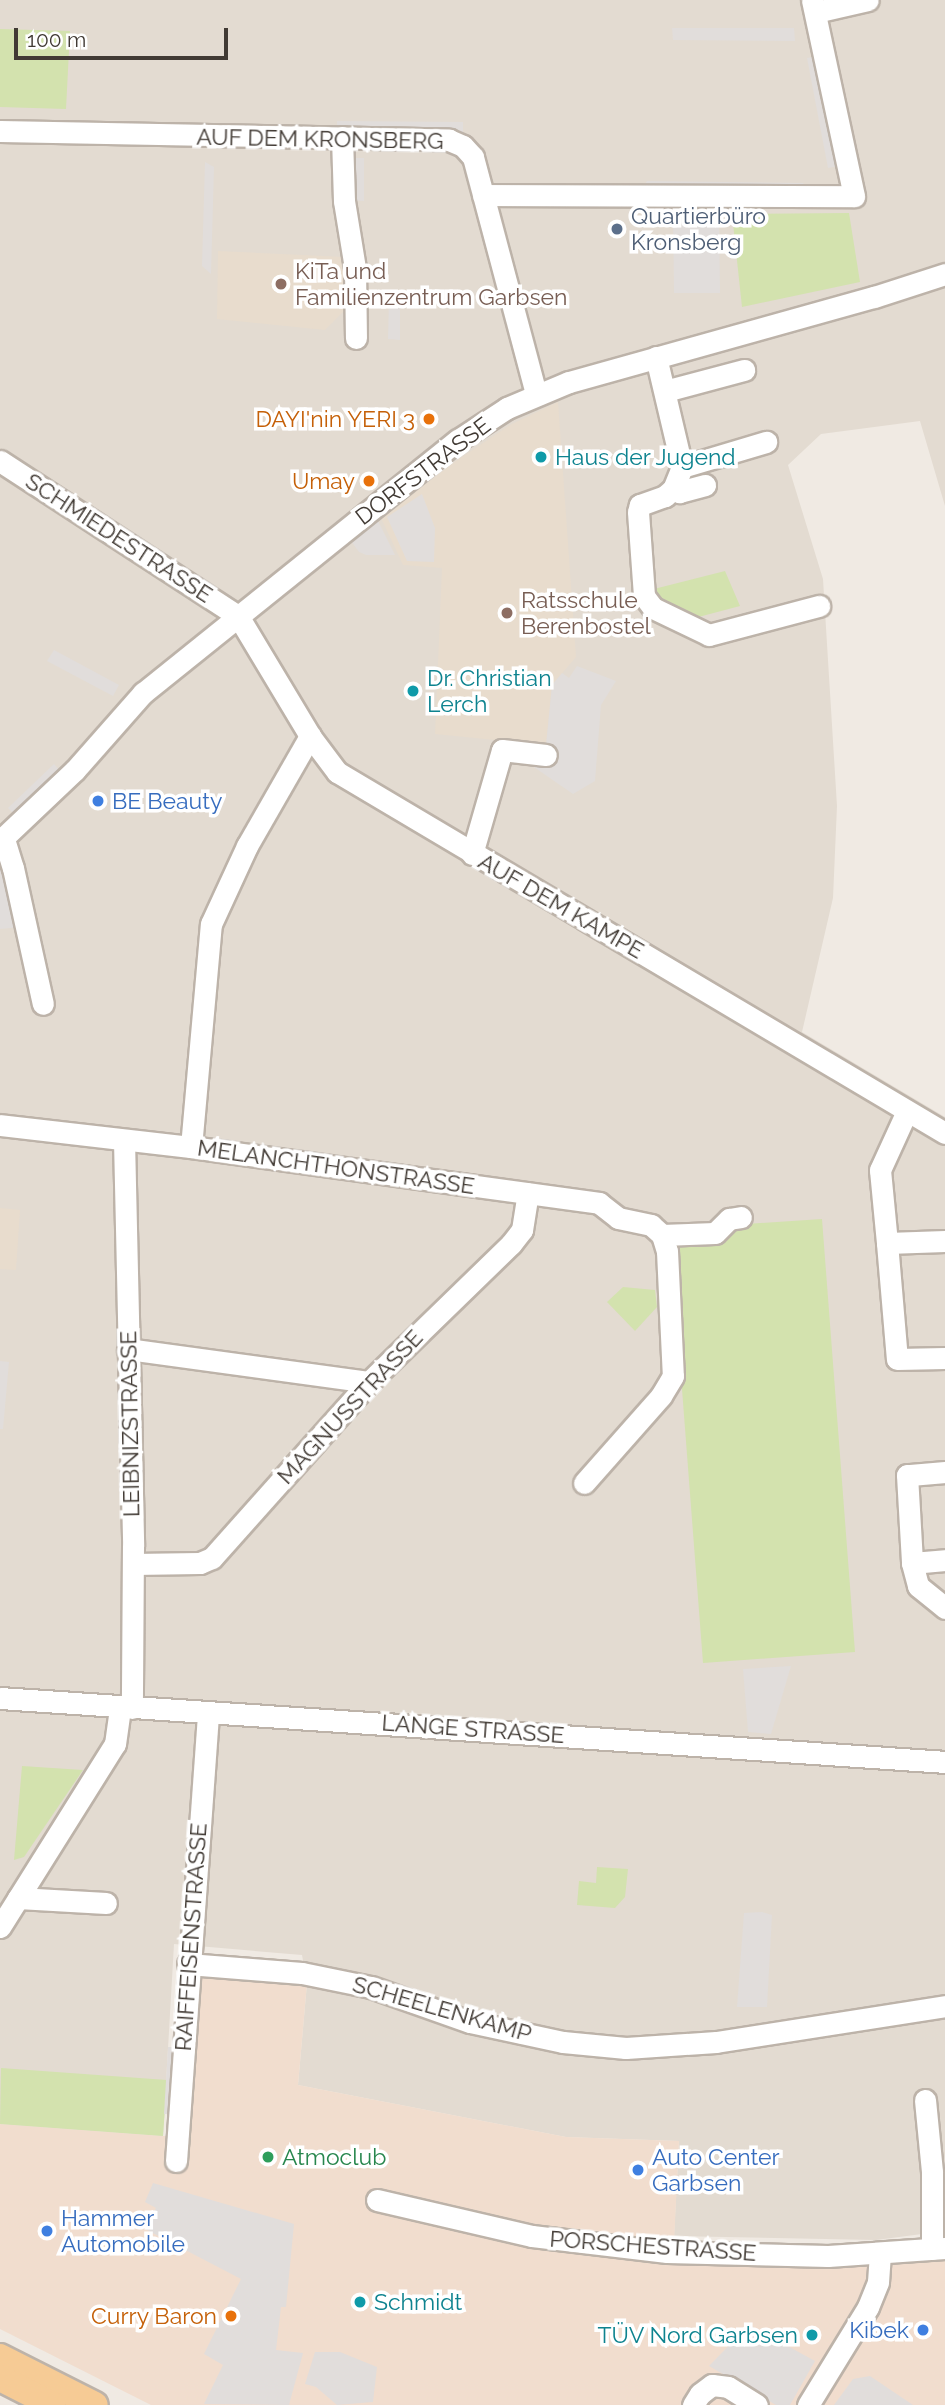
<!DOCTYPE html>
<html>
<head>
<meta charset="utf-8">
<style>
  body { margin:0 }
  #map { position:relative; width:945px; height:2405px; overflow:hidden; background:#f0eae3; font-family:Raleway,sans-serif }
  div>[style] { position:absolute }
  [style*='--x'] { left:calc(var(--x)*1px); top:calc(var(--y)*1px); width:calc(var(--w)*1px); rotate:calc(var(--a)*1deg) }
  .residential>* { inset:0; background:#e3dbd1 }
  .commercial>* { inset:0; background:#f1ddce }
  .education>* { inset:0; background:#e8dccd }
  .green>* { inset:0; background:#d3e2ae }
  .parking>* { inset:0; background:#e1dddb }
  .roads { filter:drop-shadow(2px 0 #bdb3a9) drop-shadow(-2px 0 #bdb3a9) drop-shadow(0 2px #bdb3a9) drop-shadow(0 -2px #bdb3a9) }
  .minor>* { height:21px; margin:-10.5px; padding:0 10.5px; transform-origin:10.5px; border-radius:10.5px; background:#fff }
  .major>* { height:26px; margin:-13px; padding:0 13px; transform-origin:13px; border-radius:13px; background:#f6cb95 }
  .dots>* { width:19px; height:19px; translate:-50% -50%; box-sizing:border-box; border:4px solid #fff; border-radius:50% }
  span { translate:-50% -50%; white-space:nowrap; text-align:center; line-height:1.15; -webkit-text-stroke:7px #fff; paint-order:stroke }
  .street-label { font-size:23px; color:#413a34 }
  .service-label { font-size:23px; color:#4e5e75 }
  .left { translate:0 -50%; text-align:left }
  .education-label { font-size:23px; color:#785e54 }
  .food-label { font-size:23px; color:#c56008 }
  .right { translate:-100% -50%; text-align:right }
  .culture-label { font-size:23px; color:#0d838f }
  .shop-label { font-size:23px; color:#366cbe }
  .leisure-label { font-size:23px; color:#27864d }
  .scale { position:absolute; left:14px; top:28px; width:214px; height:32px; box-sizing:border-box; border:4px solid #413a34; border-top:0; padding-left:9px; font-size:21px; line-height:24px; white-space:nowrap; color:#413a34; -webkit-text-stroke:5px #fff; paint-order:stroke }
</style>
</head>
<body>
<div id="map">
  <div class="residential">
    <i style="clip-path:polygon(0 0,945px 0,945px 506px,920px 421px,821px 434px,788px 465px,823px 579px,837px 806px,833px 898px,802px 1032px,945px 1117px,945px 2231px,876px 2240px,674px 2236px,679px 2141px,566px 2137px,298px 2085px,307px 1983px,302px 1955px,174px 1944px,163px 2136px,0 2124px)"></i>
  </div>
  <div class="commercial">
    <i style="clip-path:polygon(210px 1973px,307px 1983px,298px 2085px,566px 2137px,679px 2141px,673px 2263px,813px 2266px,945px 2260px,945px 2405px,151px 2405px,0 2329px,0 2124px,163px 2136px,185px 2135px,195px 1982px)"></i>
  </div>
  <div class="education">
    <i style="clip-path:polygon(218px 251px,344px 257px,344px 311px,325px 330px,217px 319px)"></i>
    <i style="clip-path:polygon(558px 402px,576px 657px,552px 685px,546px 745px,435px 734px,442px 568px,403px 565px,381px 518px,456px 461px,510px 425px)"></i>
    <i style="clip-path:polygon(0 1208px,20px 1210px,16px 1270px,0 1269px)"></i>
  </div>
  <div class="green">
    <i style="clip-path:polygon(0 29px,70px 31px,66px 109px,0 107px)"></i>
    <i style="clip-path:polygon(849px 213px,860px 282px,742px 307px,732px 214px)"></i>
    <i style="clip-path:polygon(725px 571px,740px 606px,691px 619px,660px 604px,650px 590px)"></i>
    <i style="clip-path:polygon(822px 1219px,855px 1652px,703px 1663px,679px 1350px,677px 1240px,732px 1225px)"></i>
    <i style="clip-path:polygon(623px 1287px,655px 1290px,657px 1307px,635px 1331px,607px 1302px)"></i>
    <i style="clip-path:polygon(22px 1766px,83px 1770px,24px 1857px,14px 1860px)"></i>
    <i style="clip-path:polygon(597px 1867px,628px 1869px,625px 1897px,615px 1908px,577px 1905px,579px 1881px,596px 1883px)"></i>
    <i style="clip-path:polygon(1px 2068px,167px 2080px,163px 2136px,0 2124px)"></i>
  </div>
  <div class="parking">
    <i style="clip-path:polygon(672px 28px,794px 28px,795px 41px,673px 40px)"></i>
    <i style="clip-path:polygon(817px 56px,839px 166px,828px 168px,807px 58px)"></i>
    <i style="clip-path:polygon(337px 121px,463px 122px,463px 132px,337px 131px)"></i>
    <i style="clip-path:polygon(350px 158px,364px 158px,364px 201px,350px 200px)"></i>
    <i style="clip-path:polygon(205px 162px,214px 167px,211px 274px,202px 266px)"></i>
    <i style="clip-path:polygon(647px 181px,803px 183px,808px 189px,643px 187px)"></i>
    <i style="clip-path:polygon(850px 203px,847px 209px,682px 209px,680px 204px)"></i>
    <i style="clip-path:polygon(719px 210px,720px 293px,674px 293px,673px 211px)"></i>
    <i style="clip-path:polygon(389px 300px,400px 300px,400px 340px,388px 339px)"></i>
    <i style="clip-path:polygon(422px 494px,435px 528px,434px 562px,407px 561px,387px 517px)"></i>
    <i style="clip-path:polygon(378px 521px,395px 555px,366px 555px,359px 552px,351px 541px)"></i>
    <i style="clip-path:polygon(54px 650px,119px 685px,113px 696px,47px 661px)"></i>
    <i style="clip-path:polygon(577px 666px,616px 681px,601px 705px,595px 781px,573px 794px,531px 765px,546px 745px,552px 685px,562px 673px,569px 678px)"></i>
    <i style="clip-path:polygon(54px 764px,61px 772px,16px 816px,8px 808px)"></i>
    <i style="clip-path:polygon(0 851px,22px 927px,0 929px)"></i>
    <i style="clip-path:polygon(0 1361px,9px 1362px,3px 1429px,0 1429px)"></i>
    <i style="clip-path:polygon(791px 1666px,771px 1734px,748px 1732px,743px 1669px)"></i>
    <i style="clip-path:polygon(762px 1912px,772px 1915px,767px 2007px,737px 2007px,744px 1913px)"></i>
    <i style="clip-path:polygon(168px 2047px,175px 2047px,170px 2114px,164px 2114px)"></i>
    <i style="clip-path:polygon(153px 2183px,294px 2224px,286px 2307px,281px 2307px,276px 2350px,303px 2353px,289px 2405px,204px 2404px,223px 2365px,204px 2354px,241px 2279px,145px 2229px,156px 2208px,145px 2202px)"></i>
    <i style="clip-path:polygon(749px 2325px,815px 2361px,790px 2405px,776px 2405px,709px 2366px)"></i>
    <i style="clip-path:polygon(315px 2352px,340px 2352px,377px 2367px,373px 2402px,337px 2405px,316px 2387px,305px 2384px)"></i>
    <i style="clip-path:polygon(870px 2376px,913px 2405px,834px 2405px,853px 2379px)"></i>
  </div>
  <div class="roads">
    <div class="minor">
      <i style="--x:816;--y:12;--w:53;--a:-13"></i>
      <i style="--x:0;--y:131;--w:449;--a:1.1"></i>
      <i style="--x:449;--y:140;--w:15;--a:23"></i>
      <i style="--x:463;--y:146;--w:15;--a:48"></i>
      <i style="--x:473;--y:157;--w:245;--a:75.1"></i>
      <i style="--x:342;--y:137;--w:64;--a:88.2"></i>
      <i style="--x:344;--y:201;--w:68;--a:80.7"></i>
      <i style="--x:355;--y:268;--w:70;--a:89.2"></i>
      <i style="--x:483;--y:195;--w:371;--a:0.2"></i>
      <i style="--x:854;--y:196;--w:200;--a:-102.1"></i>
      <i style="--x:656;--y:357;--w:113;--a:76.7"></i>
      <i style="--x:682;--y:467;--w:24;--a:112"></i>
      <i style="--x:673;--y:489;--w:11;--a:139"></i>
      <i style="--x:665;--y:496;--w:27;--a:160"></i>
      <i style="--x:640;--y:505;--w:7;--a:106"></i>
      <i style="--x:638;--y:512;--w:84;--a:85.9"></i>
      <i style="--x:644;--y:596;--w:15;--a:53"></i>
      <i style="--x:653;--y:608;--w:62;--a:25.7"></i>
      <i style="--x:709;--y:635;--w:114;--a:-14.8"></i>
      <i style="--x:665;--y:391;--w:82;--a:-14.9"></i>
      <i style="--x:0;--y:461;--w:284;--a:33.1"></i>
      <i style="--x:238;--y:616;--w:140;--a:59"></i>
      <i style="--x:310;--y:736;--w:45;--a:53.1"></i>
      <i style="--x:337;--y:772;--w:707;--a:30.7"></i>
      <i style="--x:682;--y:467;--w:88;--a:-16.6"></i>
      <i style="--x:673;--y:489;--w:7;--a:27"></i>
      <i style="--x:679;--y:492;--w:27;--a:-15"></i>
      <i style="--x:4;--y:839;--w:30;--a:73"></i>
      <i style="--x:13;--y:868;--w:139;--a:77.6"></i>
      <i style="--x:0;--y:841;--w:103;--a:-43.4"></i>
      <i style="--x:75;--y:770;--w:103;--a:-48.6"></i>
      <i style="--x:143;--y:693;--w:404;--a:-38.8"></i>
      <i style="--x:458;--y:440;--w:59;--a:-33.1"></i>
      <i style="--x:507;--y:408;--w:67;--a:-22.8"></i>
      <i style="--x:569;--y:382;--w:317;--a:-15.6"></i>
      <i style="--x:874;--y:297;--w:75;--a:-17.9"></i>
      <i style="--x:472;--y:854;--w:108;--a:-73.9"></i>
      <i style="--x:502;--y:750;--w:44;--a:6.5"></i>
      <i style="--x:907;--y:1111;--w:65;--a:114.6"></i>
      <i style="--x:880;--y:1170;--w:73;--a:84.5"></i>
      <i style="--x:887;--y:1243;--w:58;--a:-2"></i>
      <i style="--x:0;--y:1125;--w:192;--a:6.6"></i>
      <i style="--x:191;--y:1147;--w:412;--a:7.8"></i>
      <i style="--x:599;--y:1203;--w:24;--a:38"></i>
      <i style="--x:618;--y:1218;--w:34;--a:12"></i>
      <i style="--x:651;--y:1225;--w:15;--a:42"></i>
      <i style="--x:662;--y:1235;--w:17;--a:73"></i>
      <i style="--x:667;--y:1251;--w:125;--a:87.3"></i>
      <i style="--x:673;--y:1376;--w:23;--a:121"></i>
      <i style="--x:661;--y:1396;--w:116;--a:131.5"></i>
      <i style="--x:124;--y:1140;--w:406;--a:88.7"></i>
      <i style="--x:133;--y:1546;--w:162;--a:90.4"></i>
      <i style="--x:191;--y:1147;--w:224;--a:-84.9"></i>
      <i style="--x:211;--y:924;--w:86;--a:-65.2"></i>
      <i style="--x:247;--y:846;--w:127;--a:-60.2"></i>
      <i style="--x:662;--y:1235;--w:53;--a:-2.2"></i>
      <i style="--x:715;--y:1233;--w:20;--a:-45"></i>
      <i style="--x:729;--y:1219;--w:12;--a:-9"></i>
      <i style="--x:887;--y:1243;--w:116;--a:85.1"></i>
      <i style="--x:897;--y:1359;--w:48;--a:-1.2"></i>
      <i style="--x:128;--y:1349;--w:243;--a:7.8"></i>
      <i style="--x:945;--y:1472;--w:38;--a:175"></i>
      <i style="--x:907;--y:1475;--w:88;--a:86.7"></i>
      <i style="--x:912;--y:1563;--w:33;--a:-5"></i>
      <i style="--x:912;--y:1563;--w:24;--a:75"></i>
      <i style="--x:918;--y:1586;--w:35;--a:39"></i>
      <i style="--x:133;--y:1564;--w:67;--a:-0.9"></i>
      <i style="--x:200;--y:1563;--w:13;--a:-23"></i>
      <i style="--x:212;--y:1558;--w:236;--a:-48.3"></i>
      <i style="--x:369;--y:1382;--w:198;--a:-44.2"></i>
      <i style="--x:511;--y:1244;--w:18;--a:-52"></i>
      <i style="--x:522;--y:1230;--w:37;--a:-81"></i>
      <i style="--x:0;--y:1698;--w:947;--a:3.87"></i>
      <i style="--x:18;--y:1898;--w:88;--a:3.3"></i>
      <i style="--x:0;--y:1927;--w:216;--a:-57.9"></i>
      <i style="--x:115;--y:1744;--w:37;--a:-82"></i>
      <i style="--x:188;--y:1964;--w:114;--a:4.5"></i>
      <i style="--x:302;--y:1973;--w:70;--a:11.5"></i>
      <i style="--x:371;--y:1987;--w:105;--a:19.5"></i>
      <i style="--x:470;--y:2022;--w:95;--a:12.1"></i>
      <i style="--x:563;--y:2042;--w:63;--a:5.4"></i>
      <i style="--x:626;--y:2048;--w:90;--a:-3.8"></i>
      <i style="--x:716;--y:2042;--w:232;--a:-8.9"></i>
      <i style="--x:925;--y:2100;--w:72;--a:84.4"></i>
      <i style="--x:932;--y:2172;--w:77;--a:90"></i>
      <i style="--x:176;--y:2161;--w:449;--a:-85.9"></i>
      <i style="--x:377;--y:2200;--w:159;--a:13.1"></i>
      <i style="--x:532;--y:2236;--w:136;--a:6.8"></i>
      <i style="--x:667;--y:2252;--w:161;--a:1.4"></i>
      <i style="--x:828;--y:2256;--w:117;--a:-3.9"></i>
      <i style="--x:693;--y:2405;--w:13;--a:-58"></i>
      <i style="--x:700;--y:2394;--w:15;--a:-37"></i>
      <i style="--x:712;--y:2385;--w:16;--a:7"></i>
      <i style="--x:728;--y:2387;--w:34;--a:32"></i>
      <i style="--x:808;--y:2405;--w:115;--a:-58.5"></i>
      <i style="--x:868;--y:2307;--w:27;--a:-68"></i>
      <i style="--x:878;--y:2282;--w:28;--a:-86"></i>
    </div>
    <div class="major">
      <i style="--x:0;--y:2357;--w:106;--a:26.8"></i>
      <i style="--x:0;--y:2378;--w:59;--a:27"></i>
    </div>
  </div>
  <div class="dots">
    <i style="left:617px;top:229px;background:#5c6f8a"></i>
    <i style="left:281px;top:284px;background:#8d6e63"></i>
    <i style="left:429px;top:419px;background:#e8710a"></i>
    <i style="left:541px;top:457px;background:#0f9aa8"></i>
    <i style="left:369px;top:481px;background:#e8710a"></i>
    <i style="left:507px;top:613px;background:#8d6e63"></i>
    <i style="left:413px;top:691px;background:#0f9aa8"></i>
    <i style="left:98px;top:801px;background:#3f7fe0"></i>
    <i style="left:268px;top:2157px;background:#2e9e5b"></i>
    <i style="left:638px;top:2170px;background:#3f7fe0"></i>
    <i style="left:47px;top:2231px;background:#3f7fe0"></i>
    <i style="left:360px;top:2302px;background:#0f9aa8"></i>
    <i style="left:231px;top:2316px;background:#e8710a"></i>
    <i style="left:923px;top:2330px;background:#3f7fe0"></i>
    <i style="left:812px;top:2335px;background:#0f9aa8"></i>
  </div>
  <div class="street-label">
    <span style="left:320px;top:139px;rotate:1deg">AUF DEM KRONSBERG</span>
    <span style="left:423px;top:471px;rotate:-37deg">DORFSTRASSE</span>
    <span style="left:119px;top:538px;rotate:33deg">SCHMIEDESTRASSE</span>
    <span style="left:561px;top:906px;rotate:30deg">AUF DEM KAMPE</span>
    <span style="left:336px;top:1167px;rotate:8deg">MELANCHTHONSTRASSE</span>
    <span style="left:350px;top:1407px;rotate:-47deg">MAGNUSSTRASSE</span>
    <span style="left:130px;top:1424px;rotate:-91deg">LEIBNIZSTRASSE</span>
    <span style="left:473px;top:1729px;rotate:4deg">LANGE STRASSE</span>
    <span style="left:191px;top:1937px;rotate:-86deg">RAIFFEISENSTRASSE</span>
    <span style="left:442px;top:2009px;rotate:16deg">SCHEELENKAMP</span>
    <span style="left:653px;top:2246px;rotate:4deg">PORSCHESTRASSE</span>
  </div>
  <div class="service-label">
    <span class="left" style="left:631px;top:229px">Quartierbüro<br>Kronsberg</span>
  </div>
  <div class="education-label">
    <span class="left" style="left:295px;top:284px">KiTa und<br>Familienzentrum Garbsen</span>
    <span class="left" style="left:521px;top:613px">Ratsschule<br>Berenbostel</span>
  </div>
  <div class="food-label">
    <span class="right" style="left:415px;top:419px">DAYI'nin YERI 3</span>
    <span class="right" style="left:355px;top:481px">Umay</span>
    <span class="right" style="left:217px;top:2316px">Curry Baron</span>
  </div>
  <div class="culture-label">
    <span class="left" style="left:555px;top:457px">Haus der Jugend</span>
    <span class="left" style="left:427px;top:691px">Dr. Christian<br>Lerch</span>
    <span class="left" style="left:374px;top:2302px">Schmidt</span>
    <span class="right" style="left:798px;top:2335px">TÜV Nord Garbsen</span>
  </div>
  <div class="shop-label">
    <span class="left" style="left:112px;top:801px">BE Beauty</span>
    <span class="left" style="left:652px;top:2170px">Auto Center<br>Garbsen</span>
    <span class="left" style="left:61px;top:2231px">Hammer<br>Automobile</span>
    <span class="right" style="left:909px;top:2330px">Kibek</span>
  </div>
  <div class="leisure-label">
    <span class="left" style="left:282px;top:2157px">Atmoclub</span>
  </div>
  <div class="scale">100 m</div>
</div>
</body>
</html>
